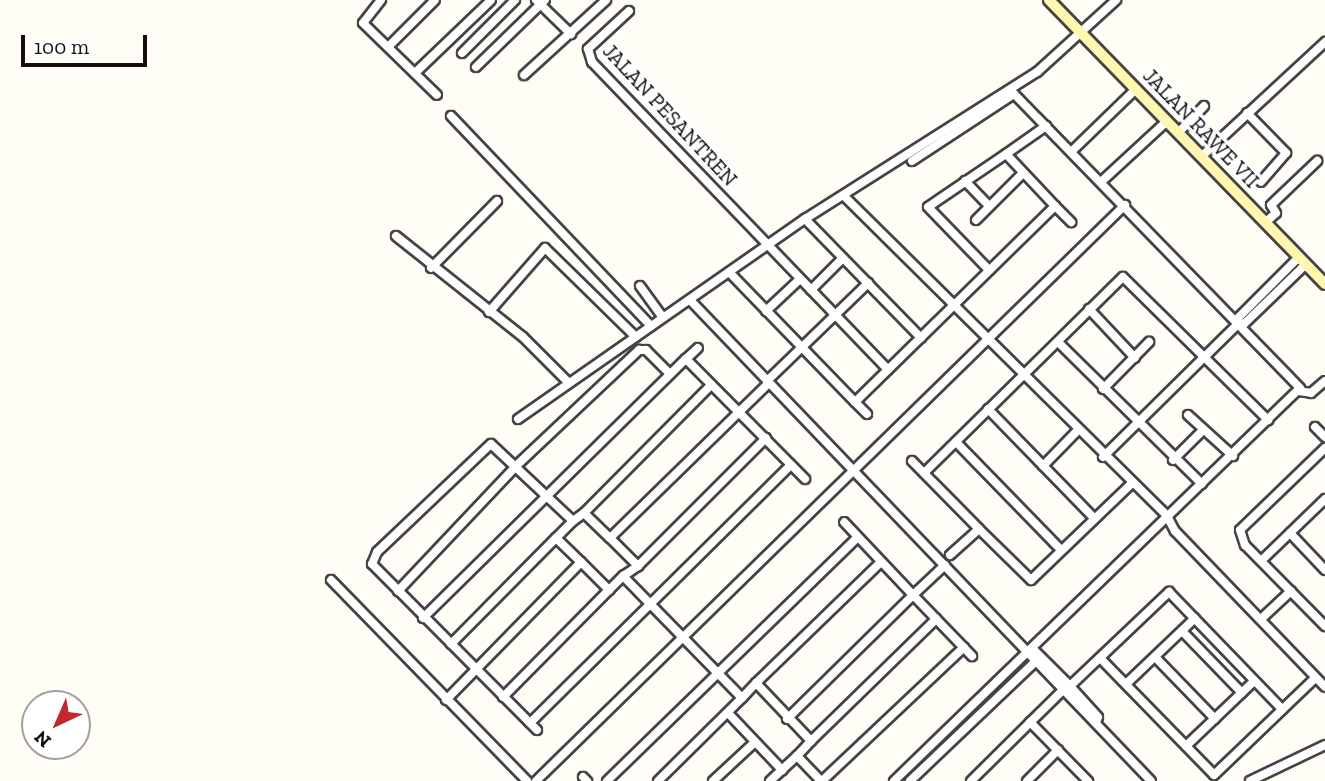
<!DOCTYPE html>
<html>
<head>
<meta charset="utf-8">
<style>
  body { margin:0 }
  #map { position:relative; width:1325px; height:781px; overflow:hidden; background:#fffdf5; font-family:"Zilla Slab",serif }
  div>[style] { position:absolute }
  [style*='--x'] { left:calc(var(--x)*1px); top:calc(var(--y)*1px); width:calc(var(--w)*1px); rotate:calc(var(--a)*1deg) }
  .roads { filter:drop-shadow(2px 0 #444) drop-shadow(-2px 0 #444) drop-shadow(0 2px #444) drop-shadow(0 -2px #444) }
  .minor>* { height:8px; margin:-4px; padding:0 4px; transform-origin:4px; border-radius:4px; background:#fff }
  .secondary>* { height:10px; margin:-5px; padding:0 5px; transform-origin:5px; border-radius:5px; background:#fff6b0 }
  span { translate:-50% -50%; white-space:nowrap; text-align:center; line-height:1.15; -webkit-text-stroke:7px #fff; paint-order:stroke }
  .street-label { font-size:21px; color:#111 }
  .north { position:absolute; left:21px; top:690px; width:70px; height:70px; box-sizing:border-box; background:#fff; border:2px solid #a0a0a0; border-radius:50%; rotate:224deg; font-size:19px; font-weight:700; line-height:28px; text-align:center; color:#111 }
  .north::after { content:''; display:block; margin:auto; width:24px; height:32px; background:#c4262e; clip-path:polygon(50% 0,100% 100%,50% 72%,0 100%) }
  .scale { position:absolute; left:21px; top:35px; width:126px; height:32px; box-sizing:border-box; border:4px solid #111; border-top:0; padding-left:9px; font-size:21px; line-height:24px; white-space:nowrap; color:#111; -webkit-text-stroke:5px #fff; paint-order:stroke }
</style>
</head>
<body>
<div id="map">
  <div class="roads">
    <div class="minor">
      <i style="--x:381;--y:0;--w:29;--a:128"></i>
      <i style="--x:363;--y:23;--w:103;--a:44.2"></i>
      <i style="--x:536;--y:0;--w:49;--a:44.2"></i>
      <i style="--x:629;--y:11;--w:56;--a:137.2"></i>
      <i style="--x:588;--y:49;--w:14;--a:73"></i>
      <i style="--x:592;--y:62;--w:427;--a:46.1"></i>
      <i style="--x:388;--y:47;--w:66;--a:-45"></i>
      <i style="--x:462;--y:53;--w:75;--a:-45"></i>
      <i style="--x:476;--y:67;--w:96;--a:-44.2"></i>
      <i style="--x:415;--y:73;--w:105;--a:-43.8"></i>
      <i style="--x:524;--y:75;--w:111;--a:-42.4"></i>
      <i style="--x:1247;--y:113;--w:56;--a:45.7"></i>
      <i style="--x:1286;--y:153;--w:38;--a:131"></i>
      <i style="--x:451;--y:116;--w:290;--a:46.4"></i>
      <i style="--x:1179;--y:132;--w:36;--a:-46"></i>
      <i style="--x:1071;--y:152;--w:91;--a:-44.1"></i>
      <i style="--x:1006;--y:154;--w:49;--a:-35"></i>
      <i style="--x:1202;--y:156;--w:168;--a:-42.8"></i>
      <i style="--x:965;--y:181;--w:35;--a:46"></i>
      <i style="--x:1102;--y:181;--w:87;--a:-42.7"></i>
      <i style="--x:846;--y:198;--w:452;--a:44.7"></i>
      <i style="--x:1167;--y:516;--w:17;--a:62"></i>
      <i style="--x:1175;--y:531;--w:216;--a:46.1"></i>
      <i style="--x:1055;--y:206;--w:23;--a:45"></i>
      <i style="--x:805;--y:219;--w:166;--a:45.7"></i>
      <i style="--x:976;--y:220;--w:66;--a:-45"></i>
      <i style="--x:1266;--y:222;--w:13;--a:-42"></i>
      <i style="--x:1276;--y:213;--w:9;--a:-122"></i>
      <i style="--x:1271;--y:205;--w:64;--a:-43.7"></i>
      <i style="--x:396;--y:236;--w:162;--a:38.5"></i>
      <i style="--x:523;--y:337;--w:62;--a:45"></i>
      <i style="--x:431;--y:268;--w:94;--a:-45.4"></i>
      <i style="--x:729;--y:272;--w:181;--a:45.9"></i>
      <i style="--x:855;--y:402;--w:137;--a:-44.4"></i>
      <i style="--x:953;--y:306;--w:143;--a:-44.4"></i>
      <i style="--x:1055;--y:206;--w:71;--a:-133.3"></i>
      <i style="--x:1006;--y:154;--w:94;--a:145.8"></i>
      <i style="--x:928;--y:207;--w:88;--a:45.9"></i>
      <i style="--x:640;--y:286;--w:39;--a:54"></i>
      <i style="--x:811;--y:290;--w:45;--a:-45"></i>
      <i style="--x:690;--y:300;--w:666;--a:46.22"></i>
      <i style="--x:1089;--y:309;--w:67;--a:46.8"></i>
      <i style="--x:766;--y:311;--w:45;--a:-43.2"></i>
      <i style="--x:489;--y:312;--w:85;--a:-48.8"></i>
      <i style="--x:545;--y:248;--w:127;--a:44.4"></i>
      <i style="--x:1237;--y:319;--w:88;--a:-45"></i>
      <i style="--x:1243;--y:325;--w:88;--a:-44.1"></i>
      <i style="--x:1058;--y:342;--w:202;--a:44.6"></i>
      <i style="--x:686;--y:359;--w:16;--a:-43"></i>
      <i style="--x:767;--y:381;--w:141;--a:-44.1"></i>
      <i style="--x:1103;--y:389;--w:66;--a:-45.6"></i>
      <i style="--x:1299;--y:391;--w:12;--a:9"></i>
      <i style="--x:1311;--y:393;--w:18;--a:-41"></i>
      <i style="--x:855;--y:402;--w:17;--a:45"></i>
      <i style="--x:988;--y:409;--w:152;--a:45.8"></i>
      <i style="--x:1188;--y:415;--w:61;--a:42.3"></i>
      <i style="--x:518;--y:419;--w:350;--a:-34.9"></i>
      <i style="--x:805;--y:219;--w:275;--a:-32.4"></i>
      <i style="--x:1037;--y:72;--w:107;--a:-42.3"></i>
      <i style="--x:1315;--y:427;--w:14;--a:45"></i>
      <i style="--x:956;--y:442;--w:149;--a:45.8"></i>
      <i style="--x:1325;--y:448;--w:118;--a:136"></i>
      <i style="--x:1240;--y:530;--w:16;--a:72"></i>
      <i style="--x:1245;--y:545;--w:114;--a:45.4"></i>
      <i style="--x:1103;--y:457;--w:192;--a:-44.6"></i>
      <i style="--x:1173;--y:460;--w:42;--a:-45"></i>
      <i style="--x:912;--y:461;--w:95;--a:45.4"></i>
      <i style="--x:1043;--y:466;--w:49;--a:-45.8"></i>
      <i style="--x:924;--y:473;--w:279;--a:-44.6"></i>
      <i style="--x:1123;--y:277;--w:204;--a:44.6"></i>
      <i style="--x:584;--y:513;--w:180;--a:-45.2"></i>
      <i style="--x:1290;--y:533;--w:51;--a:46.6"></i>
      <i style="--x:556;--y:538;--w:24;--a:-45"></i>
      <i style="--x:610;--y:538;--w:222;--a:-44.3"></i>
      <i style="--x:950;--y:555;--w:39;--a:-42"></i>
      <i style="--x:979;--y:529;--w:73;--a:44.4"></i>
      <i style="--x:1031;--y:580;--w:137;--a:-43.8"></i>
      <i style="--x:1261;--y:561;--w:89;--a:-44.1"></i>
      <i style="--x:945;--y:565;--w:44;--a:136.8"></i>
      <i style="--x:913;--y:595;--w:85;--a:46"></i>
      <i style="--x:638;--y:566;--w:181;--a:-45"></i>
      <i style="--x:331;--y:580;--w:281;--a:45.7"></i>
      <i style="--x:398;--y:591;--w:173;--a:-46.6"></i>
      <i style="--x:517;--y:465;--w:168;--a:-43.3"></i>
      <i style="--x:639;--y:350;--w:7;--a:0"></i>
      <i style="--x:646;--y:350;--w:34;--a:45"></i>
      <i style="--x:423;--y:618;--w:369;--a:-44.6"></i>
      <i style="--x:686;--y:359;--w:169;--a:45.2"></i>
      <i style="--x:1261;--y:619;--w:41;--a:-43"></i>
      <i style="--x:1182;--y:631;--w:86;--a:45.9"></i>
      <i style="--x:451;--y:644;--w:149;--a:-45.3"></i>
      <i style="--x:556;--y:538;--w:35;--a:44"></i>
      <i style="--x:1032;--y:648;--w:54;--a:45"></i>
      <i style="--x:1155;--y:657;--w:86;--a:45.9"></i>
      <i style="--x:1100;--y:658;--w:163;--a:45.7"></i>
      <i style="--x:1214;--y:775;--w:140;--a:-43.8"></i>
      <i style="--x:756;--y:683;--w:173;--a:-44.1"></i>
      <i style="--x:1126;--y:684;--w:95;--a:-43.7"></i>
      <i style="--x:503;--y:697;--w:151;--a:-45.3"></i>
      <i style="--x:446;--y:700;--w:193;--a:-45.6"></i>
      <i style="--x:581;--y:562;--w:40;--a:45"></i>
      <i style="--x:609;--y:590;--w:20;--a:-45"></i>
      <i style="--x:728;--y:713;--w:79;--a:46.5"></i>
      <i style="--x:787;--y:719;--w:177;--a:-44.5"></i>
      <i style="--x:913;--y:595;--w:100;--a:-133.4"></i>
      <i style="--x:1030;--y:722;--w:83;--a:45.5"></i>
      <i style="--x:530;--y:723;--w:367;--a:-44.7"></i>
      <i style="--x:1096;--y:723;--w:6;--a:-72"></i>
      <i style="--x:1098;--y:717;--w:42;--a:-132.1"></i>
      <i style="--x:1070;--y:686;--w:137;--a:-43.5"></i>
      <i style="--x:1169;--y:592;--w:163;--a:46"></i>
      <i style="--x:537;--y:730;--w:234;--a:-134.8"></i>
      <i style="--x:372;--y:564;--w:13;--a:-67"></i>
      <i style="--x:377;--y:552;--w:157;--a:-43.5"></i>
      <i style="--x:491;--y:444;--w:112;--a:43.2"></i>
      <i style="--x:573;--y:521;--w:14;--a:-36"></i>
      <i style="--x:584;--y:513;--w:36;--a:44"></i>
      <i style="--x:610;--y:538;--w:40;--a:45"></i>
      <i style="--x:638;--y:566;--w:18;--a:146"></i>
      <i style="--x:623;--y:576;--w:170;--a:45.7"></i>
      <i style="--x:742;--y:698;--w:21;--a:-47"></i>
      <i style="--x:756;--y:683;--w:80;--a:46.5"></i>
      <i style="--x:811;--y:741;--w:175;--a:-44.3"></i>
      <i style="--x:1186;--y:746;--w:94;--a:-43.7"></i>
      <i style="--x:797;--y:756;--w:21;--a:-47"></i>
      <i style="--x:583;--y:777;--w:6;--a:45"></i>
      <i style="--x:536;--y:781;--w:824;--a:-44.36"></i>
      <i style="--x:607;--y:781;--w:349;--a:-44.2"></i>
      <i style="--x:658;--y:781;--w:118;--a:-44.7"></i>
      <i style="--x:713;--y:781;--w:57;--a:-42.9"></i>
      <i style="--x:770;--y:781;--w:37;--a:-43"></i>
      <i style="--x:797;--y:756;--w:35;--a:46"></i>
      <i style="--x:822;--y:781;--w:195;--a:-43.3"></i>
      <i style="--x:894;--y:781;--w:565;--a:-44.07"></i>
      <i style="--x:1300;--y:388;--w:410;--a:-134.2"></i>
      <i style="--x:1014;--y:94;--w:122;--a:146.7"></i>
      <i style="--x:910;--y:781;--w:174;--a:-43.6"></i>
      <i style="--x:971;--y:781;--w:131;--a:-44.7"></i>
      <i style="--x:1027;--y:781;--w:44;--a:-45"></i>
      <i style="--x:1250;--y:781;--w:83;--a:-25.6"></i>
    </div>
    <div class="secondary">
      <i style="--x:1049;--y:0;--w:396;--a:45.8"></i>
    </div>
  </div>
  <div class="street-label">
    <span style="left:670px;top:115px;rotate:47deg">JALAN PESANTREN</span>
    <span style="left:1201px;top:128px;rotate:46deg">JALAN RAWE VII</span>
  </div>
  <div class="north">N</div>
  <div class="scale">100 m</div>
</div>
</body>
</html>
